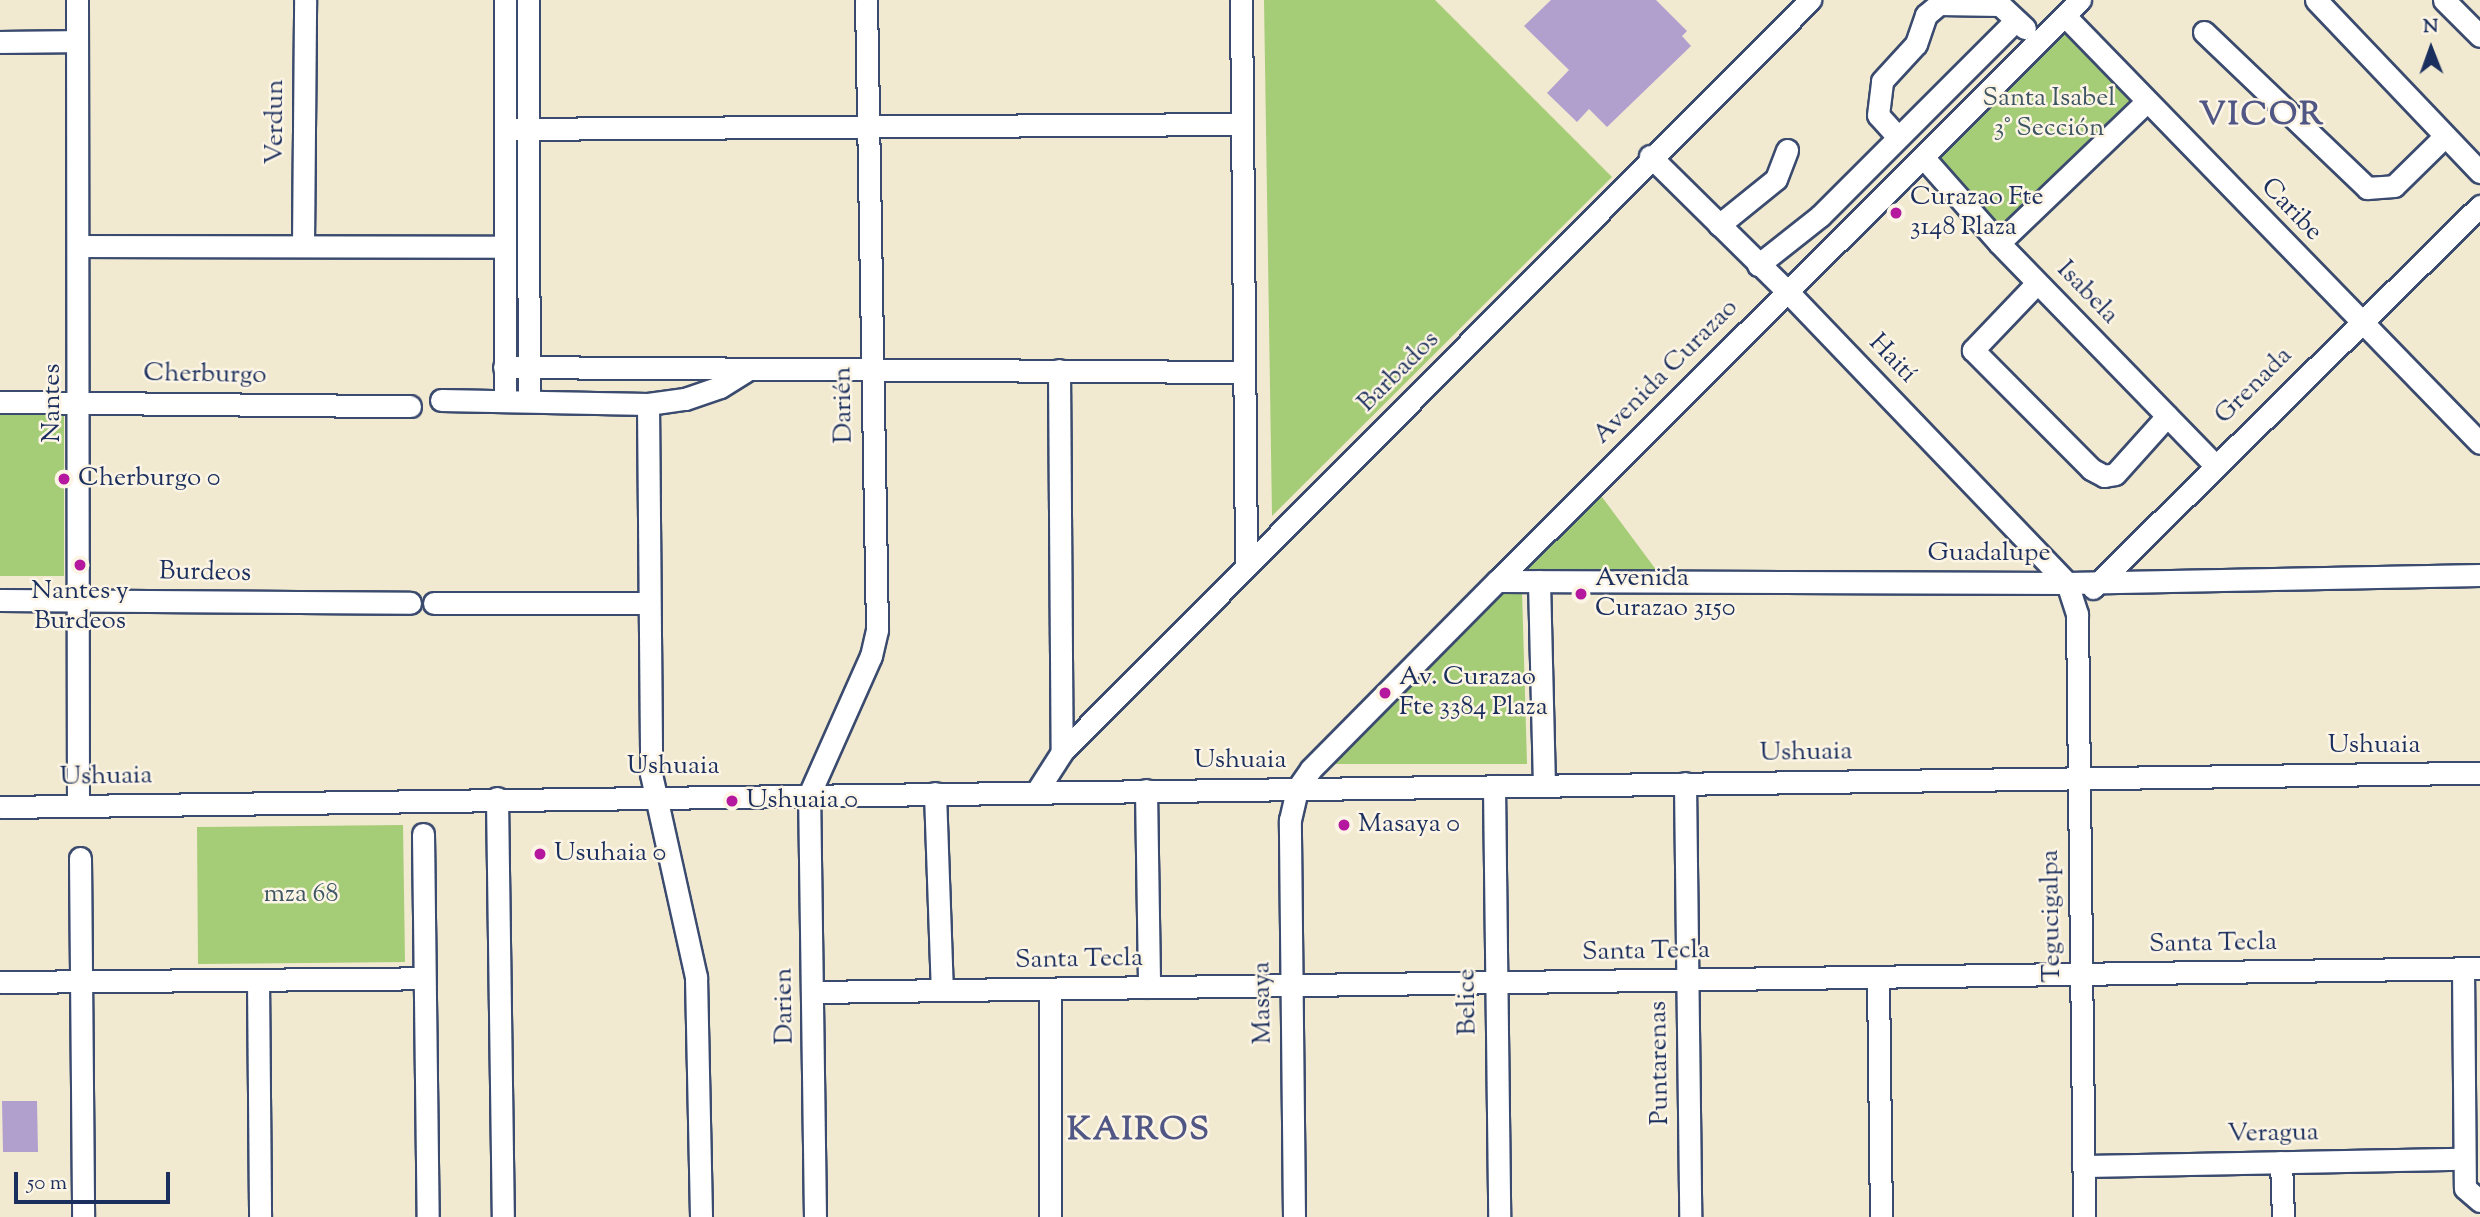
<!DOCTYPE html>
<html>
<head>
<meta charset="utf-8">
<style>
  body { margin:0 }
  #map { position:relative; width:2480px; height:1217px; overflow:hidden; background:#f1ead0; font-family:"Sorts Mill Goudy",serif }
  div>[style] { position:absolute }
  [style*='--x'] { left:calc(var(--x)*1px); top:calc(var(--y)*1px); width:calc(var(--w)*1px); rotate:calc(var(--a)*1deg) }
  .green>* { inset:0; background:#a5cc76 }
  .building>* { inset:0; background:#b1a0ce }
  .roads { filter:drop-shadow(2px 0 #3b4b6f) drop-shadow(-2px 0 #3b4b6f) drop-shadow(0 2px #3b4b6f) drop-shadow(0 -2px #3b4b6f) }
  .minor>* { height:21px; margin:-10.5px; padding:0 10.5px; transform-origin:10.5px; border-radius:10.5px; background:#fff }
  .dots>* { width:19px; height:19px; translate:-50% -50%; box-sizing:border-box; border:4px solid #fcf5e5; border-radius:50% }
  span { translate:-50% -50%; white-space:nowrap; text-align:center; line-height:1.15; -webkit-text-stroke:5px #fcf5e5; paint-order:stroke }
  .park-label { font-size:26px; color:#3e5664 }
  .street-label { font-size:26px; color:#1b2f5e }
  .poi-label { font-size:26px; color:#1b2f5e }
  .left { translate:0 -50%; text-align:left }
  .district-label { font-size:33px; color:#505785; font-weight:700; letter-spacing:2px }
  .north { position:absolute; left:2396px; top:14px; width:70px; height:70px; -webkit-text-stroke:5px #fcf5e5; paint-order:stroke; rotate:359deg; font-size:19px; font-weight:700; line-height:28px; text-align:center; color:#1b2f5e }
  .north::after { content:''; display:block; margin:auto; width:24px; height:32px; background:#1b2f5e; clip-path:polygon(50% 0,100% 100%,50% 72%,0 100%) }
  .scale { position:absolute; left:14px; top:1172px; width:156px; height:32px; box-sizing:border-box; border:4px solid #1b2f5e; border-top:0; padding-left:9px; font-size:21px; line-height:24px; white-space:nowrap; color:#1b2f5e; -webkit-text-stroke:5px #fcf5e5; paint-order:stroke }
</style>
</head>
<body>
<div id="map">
  <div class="green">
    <i style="clip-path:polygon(1264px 0,1435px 0,1612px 177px,1272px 516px)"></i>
    <i style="clip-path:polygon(2066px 24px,2140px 99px,2000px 234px,1928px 160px)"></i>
    <i style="clip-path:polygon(64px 414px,64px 576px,0 576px,0 415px)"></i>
    <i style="clip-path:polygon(1599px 493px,1657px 571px,1518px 575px)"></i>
    <i style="clip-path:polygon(1502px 591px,1522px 591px,1527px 764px,1320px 764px)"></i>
    <i style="clip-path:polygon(403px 825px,405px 962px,198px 964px,197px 827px)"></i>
  </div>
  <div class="building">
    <i style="clip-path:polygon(1551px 0,1656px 0,1687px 31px,1682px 36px,1691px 46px,1607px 127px,1589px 109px,1577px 122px,1547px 93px,1569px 70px,1524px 26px)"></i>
    <i style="clip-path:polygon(2px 1101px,37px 1101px,38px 1152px,3px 1152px)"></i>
  </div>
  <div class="roads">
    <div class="minor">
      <i style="--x:77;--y:0;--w:806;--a:89.93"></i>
      <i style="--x:528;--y:0;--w:401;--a:89.9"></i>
      <i style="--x:1241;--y:0;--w:566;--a:89.49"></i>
      <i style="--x:2316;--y:0;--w:238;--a:46.4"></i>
      <i style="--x:2444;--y:0;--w:51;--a:45"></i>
      <i style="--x:2065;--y:16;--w:595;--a:45.82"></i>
      <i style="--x:2204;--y:32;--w:226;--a:43.7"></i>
      <i style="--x:2367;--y:188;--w:27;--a:-4"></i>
      <i style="--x:2394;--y:186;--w:71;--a:-44.4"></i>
      <i style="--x:0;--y:42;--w:77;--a:-0.7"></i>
      <i style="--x:506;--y:129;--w:736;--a:-0.39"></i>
      <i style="--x:1897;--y:136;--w:28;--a:-132"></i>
      <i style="--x:1878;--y:115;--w:34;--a:-83"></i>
      <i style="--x:1882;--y:81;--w:50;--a:-47.4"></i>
      <i style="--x:1916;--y:44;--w:31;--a:-71"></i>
      <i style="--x:1926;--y:15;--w:17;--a:-40"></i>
      <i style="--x:1939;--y:4;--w:61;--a:0.9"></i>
      <i style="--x:2000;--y:5;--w:34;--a:43"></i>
      <i style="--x:1650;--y:156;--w:192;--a:44.6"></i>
      <i style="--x:1787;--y:291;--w:405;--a:46.2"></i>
      <i style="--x:2067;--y:583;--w:33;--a:72"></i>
      <i style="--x:2077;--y:614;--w:603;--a:89.33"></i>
      <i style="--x:1923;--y:157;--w:115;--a:48.5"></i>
      <i style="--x:1999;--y:243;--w:310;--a:45.8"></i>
      <i style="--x:1719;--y:225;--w:73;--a:-38.9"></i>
      <i style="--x:1776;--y:179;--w:31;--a:-69"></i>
      <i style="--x:1999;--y:243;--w:204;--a:-43.8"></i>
      <i style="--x:303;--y:245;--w:245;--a:-89.5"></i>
      <i style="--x:79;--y:246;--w:426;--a:0.1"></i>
      <i style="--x:1758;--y:265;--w:79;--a:-38.3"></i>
      <i style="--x:1820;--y:216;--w:276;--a:-45"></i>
      <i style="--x:2037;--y:283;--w:93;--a:133.7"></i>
      <i style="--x:1973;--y:350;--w:168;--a:45.2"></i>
      <i style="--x:2091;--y:469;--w:15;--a:28"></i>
      <i style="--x:2104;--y:476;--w:11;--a:-10"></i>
      <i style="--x:2115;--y:474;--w:78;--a:-48.1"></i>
      <i style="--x:504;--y:367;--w:740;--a:0.39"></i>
      <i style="--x:1059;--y:370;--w:382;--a:89.6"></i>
      <i style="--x:441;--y:400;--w:207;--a:1.1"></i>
      <i style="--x:648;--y:404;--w:37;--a:-8"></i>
      <i style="--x:685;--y:399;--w:37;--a:-19"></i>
      <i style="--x:720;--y:387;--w:34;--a:-32"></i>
      <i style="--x:505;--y:401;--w:401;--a:-90"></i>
      <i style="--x:0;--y:402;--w:410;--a:0.6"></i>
      <i style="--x:648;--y:404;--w:370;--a:89.5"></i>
      <i style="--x:651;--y:774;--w:208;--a:77.5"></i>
      <i style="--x:696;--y:977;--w:240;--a:88.8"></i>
      <i style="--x:1497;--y:581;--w:570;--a:0.2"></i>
      <i style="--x:2067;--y:583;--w:413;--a:-1.1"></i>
      <i style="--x:1539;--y:581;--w:204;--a:88.6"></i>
      <i style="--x:2093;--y:588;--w:544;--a:-44.63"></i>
      <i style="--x:0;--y:600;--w:410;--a:0.4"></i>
      <i style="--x:434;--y:603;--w:215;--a:0"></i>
      <i style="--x:1685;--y:783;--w:434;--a:89.3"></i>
      <i style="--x:1494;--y:786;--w:431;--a:89.3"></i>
      <i style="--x:1146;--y:790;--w:197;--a:89.1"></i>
      <i style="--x:1037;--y:791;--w:46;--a:-57.3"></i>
      <i style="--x:1062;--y:752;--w:1061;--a:-45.15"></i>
      <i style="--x:935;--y:793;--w:197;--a:88"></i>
      <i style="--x:497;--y:798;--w:419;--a:89.2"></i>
      <i style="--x:0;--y:807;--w:2480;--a:-0.79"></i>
      <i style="--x:423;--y:834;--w:383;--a:89.3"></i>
      <i style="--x:80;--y:858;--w:359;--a:89.5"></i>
      <i style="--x:2463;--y:968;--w:220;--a:89.5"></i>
      <i style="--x:2465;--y:1188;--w:20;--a:41"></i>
      <i style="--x:1878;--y:977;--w:240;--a:89.3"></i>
      <i style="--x:258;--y:980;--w:237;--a:89.5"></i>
      <i style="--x:0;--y:982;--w:424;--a:-0.5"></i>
      <i style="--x:1050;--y:989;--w:228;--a:90"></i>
      <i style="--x:813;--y:992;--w:1667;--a:-0.82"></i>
      <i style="--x:2281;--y:1162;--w:55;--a:87.9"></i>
      <i style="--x:2083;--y:1166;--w:381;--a:-1.1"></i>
      <i style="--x:815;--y:1217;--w:422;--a:-90.8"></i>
      <i style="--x:809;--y:795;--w:152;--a:-66"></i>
      <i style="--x:871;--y:656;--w:27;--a:-77"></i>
      <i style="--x:877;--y:630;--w:630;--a:-91"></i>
      <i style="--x:1294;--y:1217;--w:397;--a:-90.6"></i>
      <i style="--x:1290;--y:820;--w:32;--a:-77"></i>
      <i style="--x:1297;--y:789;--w:24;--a:-55"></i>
      <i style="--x:1311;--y:769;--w:264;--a:-45.3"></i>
      <i style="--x:1497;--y:581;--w:823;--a:-44.9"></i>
    </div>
  </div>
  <div class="dots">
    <i style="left:1896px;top:213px;background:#b5179e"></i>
    <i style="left:64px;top:479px;background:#b5179e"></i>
    <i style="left:80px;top:565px;background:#b5179e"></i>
    <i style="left:1581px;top:594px;background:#b5179e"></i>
    <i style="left:1385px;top:693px;background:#b5179e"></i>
    <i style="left:732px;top:801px;background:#b5179e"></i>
    <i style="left:1344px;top:825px;background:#b5179e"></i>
    <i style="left:540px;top:854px;background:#b5179e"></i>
  </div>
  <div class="park-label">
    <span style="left:2049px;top:114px">Santa Isabel<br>3° Sección</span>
    <span style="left:301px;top:895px">mza 68</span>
  </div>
  <div class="street-label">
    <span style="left:276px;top:122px;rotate:-90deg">Verdun</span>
    <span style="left:2291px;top:210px;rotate:46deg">Caribe</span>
    <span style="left:2087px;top:293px;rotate:46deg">Isabela</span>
    <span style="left:1892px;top:359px;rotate:46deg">Haití</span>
    <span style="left:1399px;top:372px;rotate:-45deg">Barbados</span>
    <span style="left:1666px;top:372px;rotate:-45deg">Avenida Curazao</span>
    <span style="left:205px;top:375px;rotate:1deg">Cherburgo</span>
    <span style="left:2254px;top:386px;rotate:-45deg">Grenada</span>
    <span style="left:53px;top:403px;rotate:-90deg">Nantes</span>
    <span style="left:844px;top:405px;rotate:-91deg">Darién</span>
    <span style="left:1989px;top:554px">Guadalupe</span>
    <span style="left:205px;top:573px;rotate:1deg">Burdeos</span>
    <span style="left:2374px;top:746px">Ushuaia</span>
    <span style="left:1806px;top:753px;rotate:-1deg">Ushuaia</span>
    <span style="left:1240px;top:761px">Ushuaia</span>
    <span style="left:673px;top:767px">Ushuaia</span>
    <span style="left:106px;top:777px;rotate:-1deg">Ushuaia</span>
    <span style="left:2052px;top:916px;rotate:-91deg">Tegucigalpa</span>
    <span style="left:2213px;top:944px;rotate:-1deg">Santa Tecla</span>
    <span style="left:1646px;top:952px;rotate:-1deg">Santa Tecla</span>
    <span style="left:1079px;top:960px;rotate:-1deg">Santa Tecla</span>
    <span style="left:1468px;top:1002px;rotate:-91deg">Belice</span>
    <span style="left:1263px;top:1003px;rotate:-91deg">Masaya</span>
    <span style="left:785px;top:1006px;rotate:-91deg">Darien</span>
    <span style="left:1660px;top:1063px;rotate:-91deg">Puntarenas</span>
    <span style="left:2273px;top:1134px;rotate:-1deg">Veragua</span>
  </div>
  <div class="poi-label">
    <span class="left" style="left:1910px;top:213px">Curazao Fte<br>3148 Plaza</span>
    <span class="left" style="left:78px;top:479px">Cherburgo 0</span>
    <span class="left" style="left:1595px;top:594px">Avenida<br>Curazao 3150</span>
    <span style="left:80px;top:607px">Nantes y<br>Burdeos</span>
    <span class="left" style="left:1399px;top:693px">Av. Curazao<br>Fte 3384 Plaza</span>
    <span class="left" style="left:746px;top:801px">Ushuaia 0</span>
    <span class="left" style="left:1358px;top:825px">Masaya 0</span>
    <span class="left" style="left:554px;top:854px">Usuhaia 0</span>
  </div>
  <div class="district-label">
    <span style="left:2262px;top:117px">VICOR</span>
    <span style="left:1139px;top:1132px">KAIROS</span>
  </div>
  <div class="north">N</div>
  <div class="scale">50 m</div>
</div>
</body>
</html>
